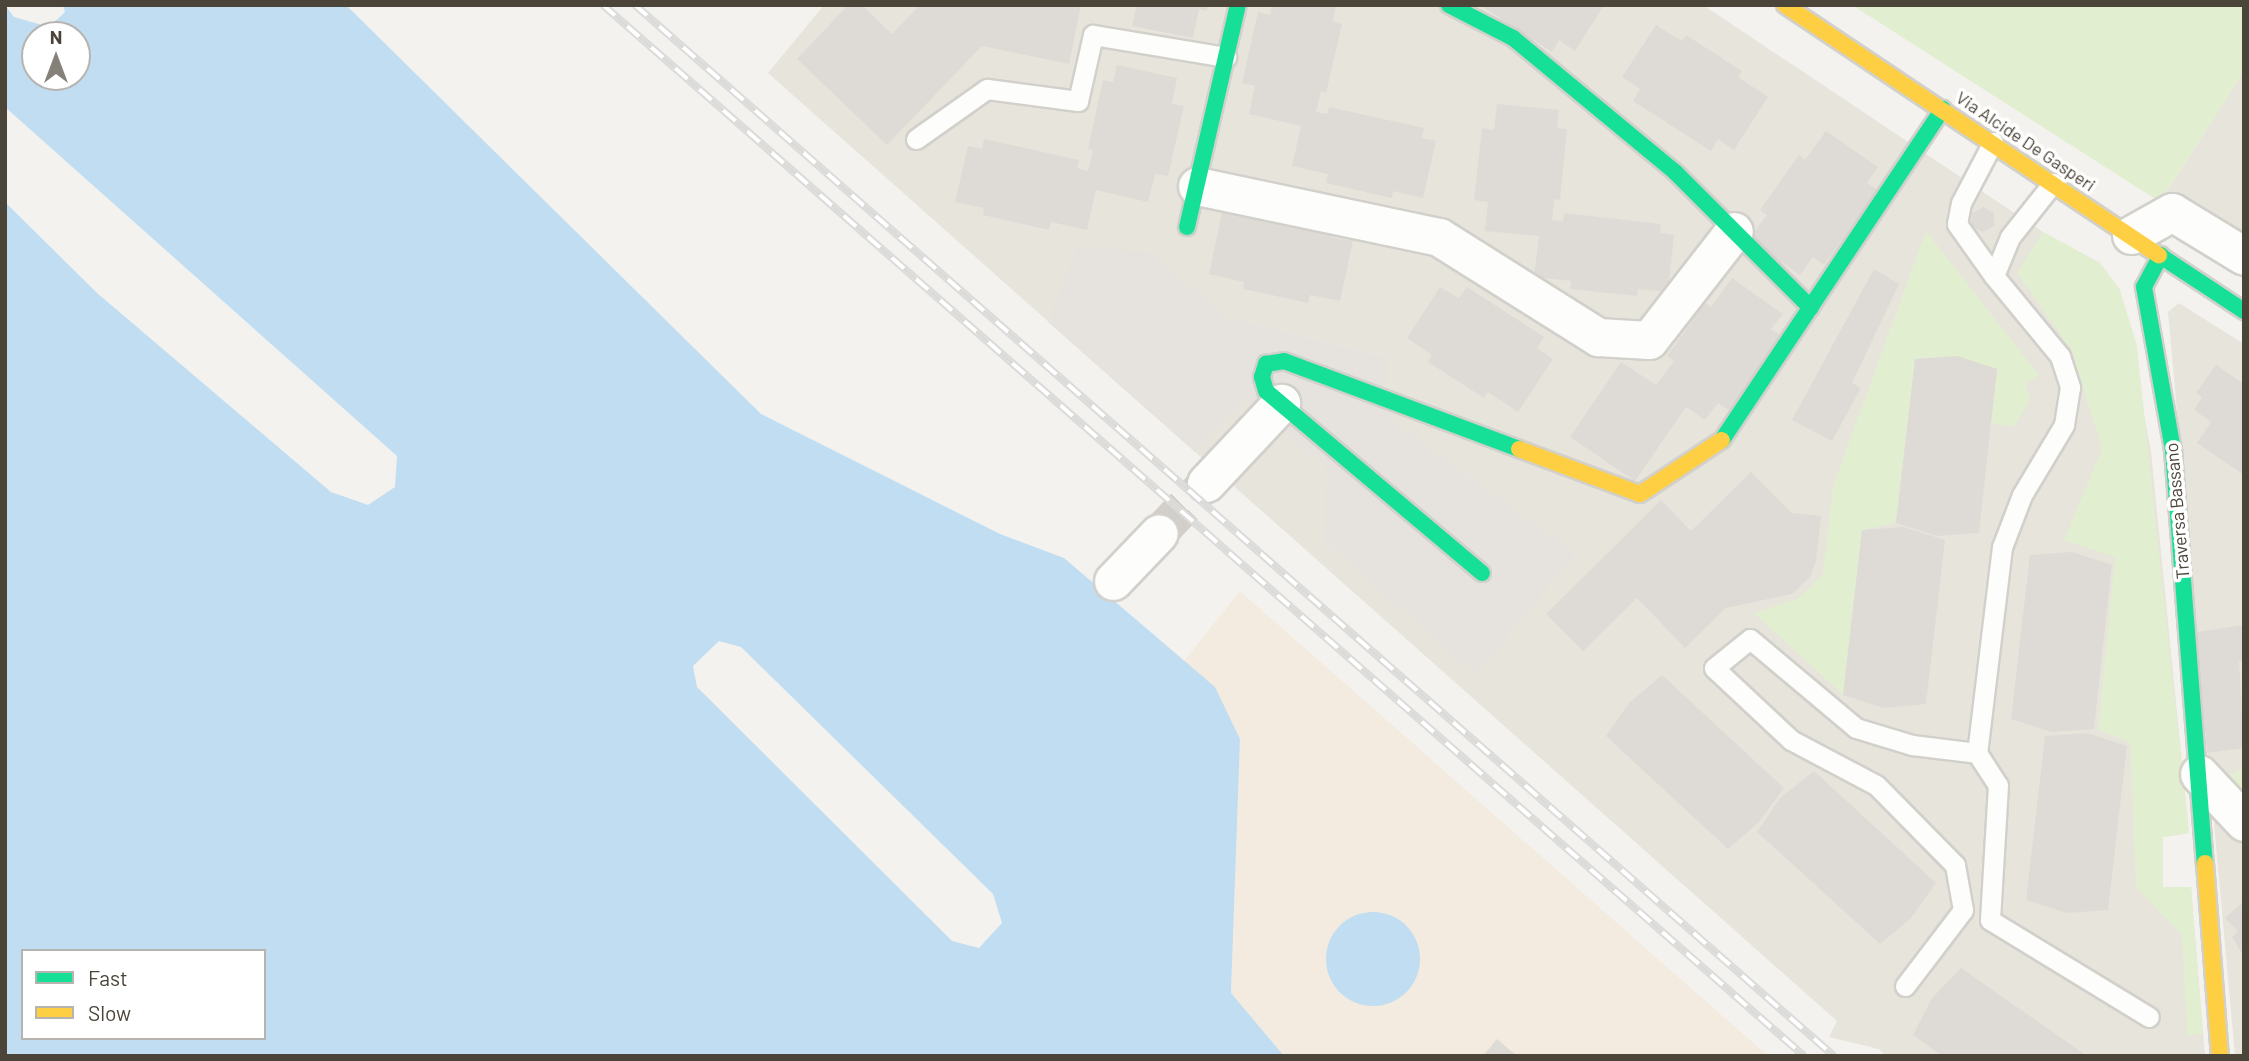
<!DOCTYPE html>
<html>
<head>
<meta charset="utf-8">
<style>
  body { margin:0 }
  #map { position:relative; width:2249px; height:1061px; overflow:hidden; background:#f4f2ee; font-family:Barlow,sans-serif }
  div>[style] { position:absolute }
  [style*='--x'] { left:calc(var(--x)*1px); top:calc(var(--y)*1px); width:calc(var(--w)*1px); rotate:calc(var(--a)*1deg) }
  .residential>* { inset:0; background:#e7e4dc }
  .commercial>* { inset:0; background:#f3ebdf }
  .green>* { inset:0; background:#e1eecf }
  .parking>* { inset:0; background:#e6e3df }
  .water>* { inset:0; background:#c0ddf1 }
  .round { border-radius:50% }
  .pier>* { inset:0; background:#f4f2ee }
  .building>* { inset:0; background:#dedbd6 }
  .street-tunnel>* { height:37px; margin-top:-18.5px; transform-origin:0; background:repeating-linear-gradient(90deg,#d2cfca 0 37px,transparent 0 55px) }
  .roads { filter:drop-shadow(2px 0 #d2d0cb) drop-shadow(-2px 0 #d2d0cb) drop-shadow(0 2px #d2d0cb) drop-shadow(0 -2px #d2d0cb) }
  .lane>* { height:19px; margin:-9.5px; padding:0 9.5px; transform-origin:9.5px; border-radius:9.5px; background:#fdfdfc }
  .street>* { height:37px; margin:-18.5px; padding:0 18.5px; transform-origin:18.5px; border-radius:18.5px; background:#fdfdfc }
  .fast>* { height:16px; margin:-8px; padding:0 8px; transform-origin:8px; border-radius:8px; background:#16e098 }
  .slow>* { height:16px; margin:-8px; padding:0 8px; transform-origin:8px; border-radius:8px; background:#ffcf43 }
  .rail>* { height:8px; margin-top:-4px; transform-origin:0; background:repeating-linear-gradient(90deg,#fff 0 16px,#dbdbda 0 32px); box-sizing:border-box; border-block:2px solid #dbdbda }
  span { translate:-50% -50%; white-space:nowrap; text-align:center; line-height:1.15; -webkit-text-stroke:7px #fff; paint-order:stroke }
  .street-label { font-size:18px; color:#4b4439 }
  .frame { position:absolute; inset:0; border:7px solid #4b4439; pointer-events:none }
  .legend { position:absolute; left:21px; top:949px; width:245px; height:91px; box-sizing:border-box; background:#fff; border:2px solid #b7b4b0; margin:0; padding:9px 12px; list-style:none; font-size:21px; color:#4b4439 }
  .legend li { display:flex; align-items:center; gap:14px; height:35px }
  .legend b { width:35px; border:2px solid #b7b4b0 }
  .north { position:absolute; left:21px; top:21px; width:70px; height:70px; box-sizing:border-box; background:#fff; border:2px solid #b7b4b0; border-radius:50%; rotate:0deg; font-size:19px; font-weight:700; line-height:28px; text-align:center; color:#4b4439 }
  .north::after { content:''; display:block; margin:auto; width:24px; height:32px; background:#868178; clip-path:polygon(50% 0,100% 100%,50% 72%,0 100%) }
</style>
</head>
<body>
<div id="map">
  <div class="residential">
    <i style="clip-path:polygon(824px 5px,1703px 5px,2043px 232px,2100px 263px,2120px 290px,2151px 451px,2189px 833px,2163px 837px,2163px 887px,2191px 887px,2205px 1056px,1885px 1056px,1879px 1049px,1829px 1037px,1837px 1021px,768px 73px)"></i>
    <i style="clip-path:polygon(2244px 71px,2244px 253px,2160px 202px)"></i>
    <i style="clip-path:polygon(2179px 303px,2244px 344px,2244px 769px,2225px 777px,2244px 797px,2244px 1056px,2235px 1056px,2168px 312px)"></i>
  </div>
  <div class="commercial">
    <i style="clip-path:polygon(1240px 591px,1768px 1056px,1284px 1056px,1231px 993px,1240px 739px,1184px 661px)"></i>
  </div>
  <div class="green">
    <i style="clip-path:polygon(1852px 5px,2244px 5px,2244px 71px,2160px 202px)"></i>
    <i style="clip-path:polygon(1926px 231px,2039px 375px,2025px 384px,2030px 399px,2015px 426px,1991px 424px,1997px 369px,1956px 356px,1915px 359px,1896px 523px,1862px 530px,1843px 695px,1754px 613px,1799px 598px,1823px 574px,1833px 486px)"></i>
    <i style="clip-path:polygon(2043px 232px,2100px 263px,2120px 290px,2137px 346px,2189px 833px,2163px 837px,2163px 887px,2191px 887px,2203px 1034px,2187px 1035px,2182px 935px,2136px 887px,2130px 742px,2098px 730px,2115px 557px,2064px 540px,2102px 449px,2072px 351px,2017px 273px)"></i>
    <i style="clip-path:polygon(2244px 769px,2244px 797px,2225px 777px)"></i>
  </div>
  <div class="parking">
    <i style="clip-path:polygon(1078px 245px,1150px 253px,1228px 318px,1386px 358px,1386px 417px,1575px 553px,1476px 675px,1324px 541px,1327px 468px,1245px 399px,1195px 452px,1048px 322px)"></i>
  </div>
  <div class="water">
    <i style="clip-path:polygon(evenodd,5px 5px,346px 5px,761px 414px,1000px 534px,1064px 558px,1215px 687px,1240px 739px,1231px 993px,1284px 1056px,5px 1056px,5px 5px,35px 35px,77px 35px,77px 77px,35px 77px,35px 35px,5px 5px,23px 951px,264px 951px,264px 1038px,23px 1038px,23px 951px)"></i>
    <i class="round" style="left:1326px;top:912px;width:94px;height:94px"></i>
  </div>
  <div class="pier">
    <i style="clip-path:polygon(5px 5px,63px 5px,65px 12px,49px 27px,14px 17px)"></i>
    <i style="clip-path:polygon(5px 107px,397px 456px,395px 487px,368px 505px,331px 492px,97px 293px,5px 202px)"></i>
    <i style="clip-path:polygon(719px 641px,741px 647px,993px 894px,1002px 923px,979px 948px,952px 941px,697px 687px,693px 666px)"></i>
  </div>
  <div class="building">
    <i style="clip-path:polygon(848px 5px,862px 5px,892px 34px,920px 5px,1081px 5px,1069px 64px,982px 46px,887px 145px,797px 59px)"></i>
    <i style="clip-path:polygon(1137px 5px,1208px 5px,1207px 11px,1199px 9px,1193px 38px,1132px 26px)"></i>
    <i style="clip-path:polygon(1272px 5px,1336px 5px,1333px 21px,1342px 24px,1326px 93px,1321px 91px,1316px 112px,1327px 114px,1329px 107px,1424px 128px,1422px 138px,1436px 141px,1423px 198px,1393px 191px,1392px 198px,1326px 183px,1328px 174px,1292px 166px,1301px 126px,1249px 114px,1255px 86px,1242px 83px,1258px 12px,1270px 15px)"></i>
    <i style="clip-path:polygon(1480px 5px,1604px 5px,1575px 51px,1559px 40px,1552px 52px)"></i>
    <i style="clip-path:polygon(1656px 25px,1682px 41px,1686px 35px,1742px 71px,1738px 77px,1768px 97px,1734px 150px,1718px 139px,1711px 151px,1633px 101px,1640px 89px,1622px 77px)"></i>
    <i style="clip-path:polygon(1117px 65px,1177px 78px,1172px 104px,1184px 106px,1168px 176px,1155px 174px,1148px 202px,1096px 190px,1087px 230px,1051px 222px,1049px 230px,983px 215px,984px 208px,955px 202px,968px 146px,982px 149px,984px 139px,1079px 160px,1077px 168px,1088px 171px,1093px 150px,1088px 149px,1103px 80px,1113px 82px)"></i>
    <i style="clip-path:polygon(1497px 104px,1559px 110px,1557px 128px,1567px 129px,1560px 200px,1554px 199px,1552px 220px,1563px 221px,1564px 213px,1661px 224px,1660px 233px,1674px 235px,1668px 292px,1638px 289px,1637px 296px,1570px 289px,1571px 281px,1534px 277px,1539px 236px,1485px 231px,1488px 202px,1474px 200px,1482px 128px,1494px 130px)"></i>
    <i style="clip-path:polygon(1826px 131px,1878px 167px,1867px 183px,1878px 190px,1824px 265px,1813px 257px,1800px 275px,1749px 239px,1767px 215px,1760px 210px,1799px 155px,1805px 160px)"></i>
    <i style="clip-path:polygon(1244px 203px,1334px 223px,1331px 237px,1353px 241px,1340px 301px,1310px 295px,1308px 303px,1243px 289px,1244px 282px,1209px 274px,1222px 213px,1241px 216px)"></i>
    <i style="clip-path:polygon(1983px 207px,1994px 213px,1994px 226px,1983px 232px,1971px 226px,1972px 213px)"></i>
    <i style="clip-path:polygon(1874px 269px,1899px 284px,1852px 383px,1861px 388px,1832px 441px,1792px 420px)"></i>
    <i style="clip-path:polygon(1732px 278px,1783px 314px,1771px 329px,1783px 337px,1730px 411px,1718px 403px,1705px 420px,1686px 407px,1635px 481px,1570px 437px,1621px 362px,1656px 385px,1674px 361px,1667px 356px,1705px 303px,1711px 307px)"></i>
    <i style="clip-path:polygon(1440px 287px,1459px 298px,1467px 287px,1544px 337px,1537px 348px,1553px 359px,1518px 412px,1488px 392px,1484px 398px,1428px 362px,1432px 355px,1407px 338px)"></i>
    <i style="clip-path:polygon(1957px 356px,1997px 369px,1979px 533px,1937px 536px,1896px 523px,1915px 359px)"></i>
    <i style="clip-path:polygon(2216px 365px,2244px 384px,2244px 475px,2197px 443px,2211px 422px,2194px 410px,2202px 397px,2196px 393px)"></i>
    <i style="clip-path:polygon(1751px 472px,1792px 513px,1821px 516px,1816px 561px,1810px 577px,1792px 594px,1726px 608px,1685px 648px,1637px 598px,1583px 651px,1546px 614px,1661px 500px,1691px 531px)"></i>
    <i style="clip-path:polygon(1904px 527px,1945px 540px,1926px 704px,1884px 708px,1843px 695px,1862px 530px)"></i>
    <i style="clip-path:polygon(2072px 552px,2112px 565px,2094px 729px,2052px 732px,2011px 719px,2030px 555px)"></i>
    <i style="clip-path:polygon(2244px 625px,2244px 661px,2239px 661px,2244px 748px,2207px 753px,2196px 632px)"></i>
    <i style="clip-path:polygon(1662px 675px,1784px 788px,1759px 822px,1728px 849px,1606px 736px,1629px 703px)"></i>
    <i style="clip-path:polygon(2087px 733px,2127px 746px,2108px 910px,2067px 913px,2026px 900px,2045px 736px)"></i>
    <i style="clip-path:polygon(1814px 771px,1936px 883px,1911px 918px,1880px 944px,1757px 832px,1780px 798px)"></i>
    <i style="clip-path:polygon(2244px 901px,2244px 957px,2232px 937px,2238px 931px,2225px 918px)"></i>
    <i style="clip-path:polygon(1961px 968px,2087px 1056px,1942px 1056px,1913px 1035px,1932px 998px)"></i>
    <i style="clip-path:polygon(1497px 1039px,1517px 1056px,1483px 1056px)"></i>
  </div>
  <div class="street-tunnel">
    <i style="--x:1159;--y:533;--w:69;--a:-46.8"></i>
  </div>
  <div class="roads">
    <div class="lane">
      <i style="--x:916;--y:139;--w:87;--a:-35.2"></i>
      <i style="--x:987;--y:89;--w:92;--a:7.5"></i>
      <i style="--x:1078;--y:101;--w:68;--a:-77.2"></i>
      <i style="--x:1093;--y:35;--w:135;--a:9.4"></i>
      <i style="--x:1993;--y:142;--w:69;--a:117.7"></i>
      <i style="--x:1961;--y:203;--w:21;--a:101"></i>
      <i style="--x:1957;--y:224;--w:64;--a:54.6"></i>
      <i style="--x:1994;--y:276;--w:42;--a:-67.7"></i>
      <i style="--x:2010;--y:237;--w:69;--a:-51.5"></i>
      <i style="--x:1994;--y:276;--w:104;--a:50.5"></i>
      <i style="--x:2060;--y:356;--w:33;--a:72"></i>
      <i style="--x:2070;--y:387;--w:38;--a:99"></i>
      <i style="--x:2064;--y:425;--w:82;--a:121"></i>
      <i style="--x:2022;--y:495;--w:56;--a:111"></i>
      <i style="--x:2002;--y:547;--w:208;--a:96.9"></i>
      <i style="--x:1977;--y:753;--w:38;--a:57"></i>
      <i style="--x:1998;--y:785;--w:135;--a:93.4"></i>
      <i style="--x:1990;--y:920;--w:186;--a:31.4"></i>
      <i style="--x:1905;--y:986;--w:96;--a:-52.7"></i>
      <i style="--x:1963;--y:910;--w:46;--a:-100.1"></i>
      <i style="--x:1955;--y:865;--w:112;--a:-134.6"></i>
      <i style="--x:1876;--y:785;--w:96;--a:-152.1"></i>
      <i style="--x:1791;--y:740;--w:105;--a:-136.9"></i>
      <i style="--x:1714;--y:668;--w:46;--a:-38.9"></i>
      <i style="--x:1750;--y:639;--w:138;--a:40"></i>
      <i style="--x:1856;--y:728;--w:59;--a:16.9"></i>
      <i style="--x:1912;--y:745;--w:65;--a:7"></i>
    </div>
    <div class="street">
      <i style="--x:1197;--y:186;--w:247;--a:11.9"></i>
      <i style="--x:1439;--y:237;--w:188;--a:32.2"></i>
      <i style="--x:1598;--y:337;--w:51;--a:3.4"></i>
      <i style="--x:1649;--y:340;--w:138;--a:-52.1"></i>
      <i style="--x:2131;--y:235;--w:47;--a:-29.3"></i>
      <i style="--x:2172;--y:212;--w:84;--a:31.4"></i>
      <i style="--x:1206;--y:483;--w:110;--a:-46.8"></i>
      <i style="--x:1113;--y:581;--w:66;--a:-46.2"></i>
      <i style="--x:2199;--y:774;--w:66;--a:46.8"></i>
    </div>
    <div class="fast">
      <i style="--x:1449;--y:5;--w:72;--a:27.3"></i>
      <i style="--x:1513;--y:38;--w:210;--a:39.6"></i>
      <i style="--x:1675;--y:172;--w:192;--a:45"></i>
      <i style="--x:1187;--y:227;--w:228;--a:-77.1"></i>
      <i style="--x:2159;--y:255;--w:102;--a:33.4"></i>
      <i style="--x:2161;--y:255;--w:36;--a:118"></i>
      <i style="--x:2144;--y:287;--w:166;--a:79.9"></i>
      <i style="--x:2173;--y:450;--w:414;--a:85.6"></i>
      <i style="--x:1722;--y:440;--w:398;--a:-56.3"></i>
      <i style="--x:1482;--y:573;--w:282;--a:-139.9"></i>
      <i style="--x:1266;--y:391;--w:15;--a:-106"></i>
      <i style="--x:1262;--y:377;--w:14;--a:-73"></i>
      <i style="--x:1266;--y:364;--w:18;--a:-9"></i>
      <i style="--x:1284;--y:361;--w:251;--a:20.5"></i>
    </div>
    <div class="slow">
      <i style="--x:1785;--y:5;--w:450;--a:33.8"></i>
      <i style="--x:1519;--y:449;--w:129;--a:20.4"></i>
      <i style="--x:1640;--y:494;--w:98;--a:-33.4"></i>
      <i style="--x:2205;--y:863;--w:194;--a:85.6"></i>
    </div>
  </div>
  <div class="rail">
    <i style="--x:603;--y:5;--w:1596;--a:41.19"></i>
    <i style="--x:635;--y:5;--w:1594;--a:41.24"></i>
  </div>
  <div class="street-label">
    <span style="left:2026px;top:141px;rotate:34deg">Via Alcide De Gasperi</span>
    <span style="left:2177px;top:511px;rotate:-95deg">Traversa Bassano</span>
  </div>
  <div class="frame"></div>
  <ul class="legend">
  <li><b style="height:9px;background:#16e098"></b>Fast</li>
  <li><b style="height:9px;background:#ffcf43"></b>Slow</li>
  </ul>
  <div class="north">N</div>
</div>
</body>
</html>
